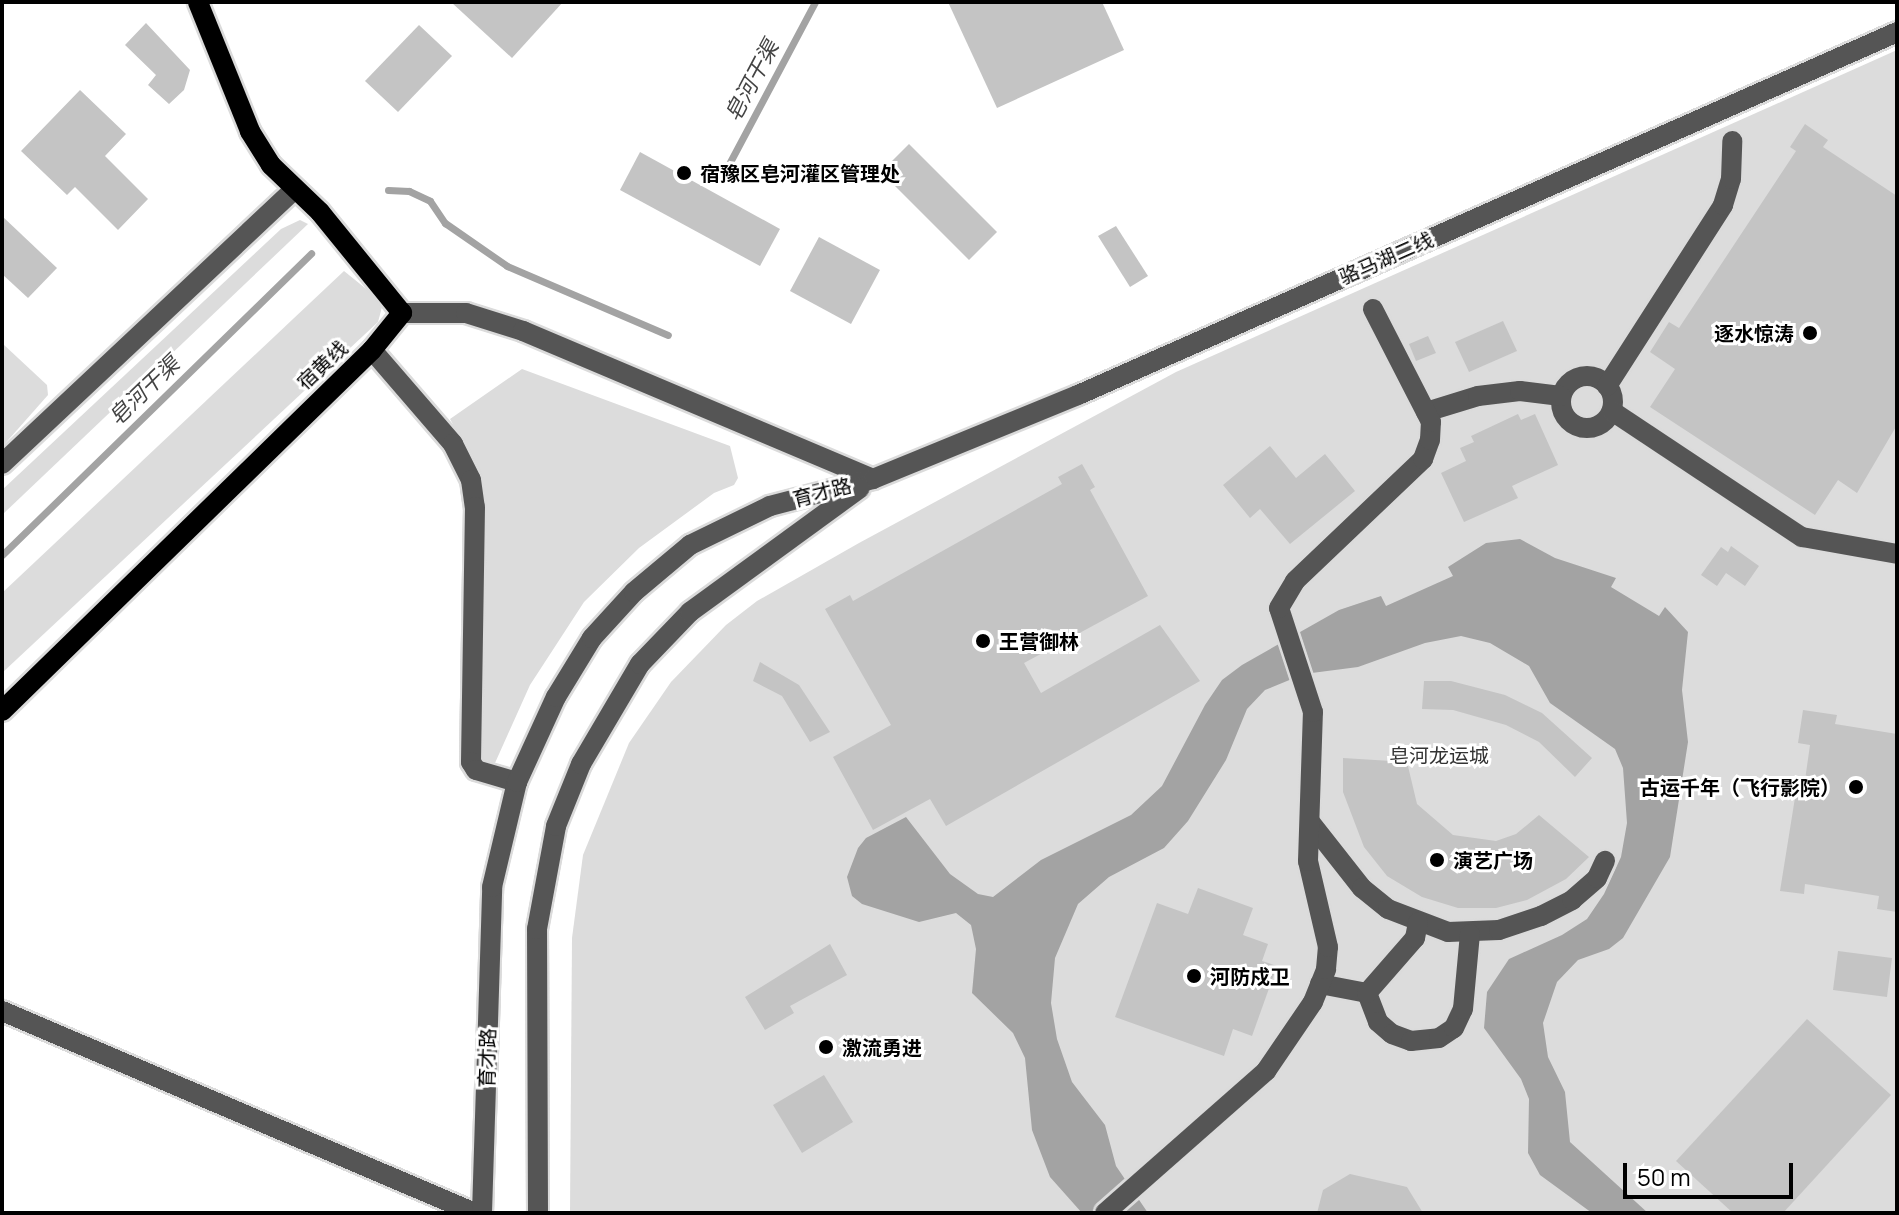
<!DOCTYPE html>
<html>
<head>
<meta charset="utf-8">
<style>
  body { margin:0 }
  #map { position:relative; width:1899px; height:1215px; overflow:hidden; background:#fff; font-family:Manrope,"Noto Sans SC",sans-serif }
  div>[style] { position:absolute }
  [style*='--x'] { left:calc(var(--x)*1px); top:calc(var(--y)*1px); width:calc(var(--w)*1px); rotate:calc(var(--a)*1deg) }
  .green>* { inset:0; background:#dcdcdc }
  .water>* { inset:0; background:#a3a3a3 }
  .stream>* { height:7px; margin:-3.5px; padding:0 3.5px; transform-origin:3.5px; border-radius:3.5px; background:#a3a3a3 }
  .building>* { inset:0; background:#c4c4c4 }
  .roads { filter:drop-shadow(2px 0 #dbdbdb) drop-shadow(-2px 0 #dbdbdb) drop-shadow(0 2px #dbdbdb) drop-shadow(0 -2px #dbdbdb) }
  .minor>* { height:20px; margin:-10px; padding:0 10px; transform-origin:10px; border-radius:10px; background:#555 }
  .minor>.ring { margin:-10px; padding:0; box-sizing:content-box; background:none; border:20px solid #555; border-radius:50% }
  .major>* { height:20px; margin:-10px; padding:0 10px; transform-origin:10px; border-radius:10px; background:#000 }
  .dots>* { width:22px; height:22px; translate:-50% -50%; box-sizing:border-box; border:4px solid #fff; border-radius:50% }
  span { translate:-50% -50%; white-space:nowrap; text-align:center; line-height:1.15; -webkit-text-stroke:6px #fff; paint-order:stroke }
  .poi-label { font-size:20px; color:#000; font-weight:700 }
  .left { translate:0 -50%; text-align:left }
  .right { translate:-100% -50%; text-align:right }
  .street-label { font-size:20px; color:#000 }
  .park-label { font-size:20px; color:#333 }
  .water-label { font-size:22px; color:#444; font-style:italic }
  .frame { position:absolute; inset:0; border:4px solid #000; pointer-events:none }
  .scale { position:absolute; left:1623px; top:1163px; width:170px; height:36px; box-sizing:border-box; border:4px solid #000; border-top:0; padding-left:10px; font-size:24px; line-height:28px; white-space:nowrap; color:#000; -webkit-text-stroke:6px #fff; paint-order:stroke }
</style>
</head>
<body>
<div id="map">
  <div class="green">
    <i style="clip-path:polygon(1897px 50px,1897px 1213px,570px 1213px,572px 938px,583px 855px,629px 743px,671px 682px,726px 625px,757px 601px,859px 543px,1176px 372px)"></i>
    <i style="clip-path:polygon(300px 220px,308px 224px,2px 515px,2px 490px,281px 229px)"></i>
    <i style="clip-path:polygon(344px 271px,375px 296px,382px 307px,378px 322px,2px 673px,2px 593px)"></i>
    <i style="clip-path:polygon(3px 344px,47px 385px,48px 395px,2px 447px)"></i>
    <i style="clip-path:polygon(522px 369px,730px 446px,738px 478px,734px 485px,714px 493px,639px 548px,584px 602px,530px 685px,495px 763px,481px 759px,487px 521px,481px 475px,450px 419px)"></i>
  </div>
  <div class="water">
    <i style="clip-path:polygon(1520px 539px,1555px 558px,1616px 578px,1611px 587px,1659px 616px,1665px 607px,1688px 632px,1682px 690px,1688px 742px,1670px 857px,1623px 938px,1609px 949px,1578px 960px,1557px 982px,1543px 1023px,1548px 1057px,1565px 1092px,1570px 1142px,1648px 1213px,1592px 1213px,1540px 1175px,1528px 1153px,1529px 1099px,1521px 1079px,1484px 1028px,1487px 992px,1509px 959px,1562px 935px,1587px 919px,1604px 894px,1621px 857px,1627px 823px,1623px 768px,1615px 749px,1550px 703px,1529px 666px,1490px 643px,1461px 636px,1425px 643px,1358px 667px,1304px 674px,1265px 690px,1247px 709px,1226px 760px,1188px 821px,1164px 848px,1109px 877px,1078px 904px,1055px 958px,1051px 1003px,1057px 1039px,1072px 1082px,1105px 1125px,1116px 1166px,1148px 1213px,1082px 1213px,1050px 1177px,1032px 1130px,1025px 1058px,1013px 1033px,972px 993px,976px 949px,971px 925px,956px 913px,919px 922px,862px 904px,852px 896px,847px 877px,858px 848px,866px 838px,906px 817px,950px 874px,978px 894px,993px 897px,1041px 860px,1131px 815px,1162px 786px,1205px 705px,1222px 680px,1242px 665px,1339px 610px,1381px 596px,1386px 606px,1453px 576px,1448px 567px,1486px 543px)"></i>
  </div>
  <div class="stream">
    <i style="--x:722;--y:177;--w:198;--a:-62"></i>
    <i style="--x:388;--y:190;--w:21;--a:3"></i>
    <i style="--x:409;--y:191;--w:23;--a:25"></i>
    <i style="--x:430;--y:201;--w:27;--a:56"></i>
    <i style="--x:445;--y:223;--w:75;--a:34.7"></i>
    <i style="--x:507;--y:266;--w:175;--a:23.2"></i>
    <i style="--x:2;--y:555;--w:432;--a:-44.3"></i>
  </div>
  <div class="building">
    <i style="clip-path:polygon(451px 2px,563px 2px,512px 58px)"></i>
    <i style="clip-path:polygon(948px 2px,1102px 2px,1124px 50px,997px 108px)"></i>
    <i style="clip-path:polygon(146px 23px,190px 70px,184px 90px,169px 104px,148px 85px,156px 75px,125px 45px)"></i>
    <i style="clip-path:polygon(419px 25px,452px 56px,398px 112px,365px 81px)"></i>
    <i style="clip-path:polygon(80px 90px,126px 134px,105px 156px,148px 199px,118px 230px,75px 187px,67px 195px,21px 151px)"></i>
    <i style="clip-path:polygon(1805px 124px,1828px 140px,1823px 147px,1897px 196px,1897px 425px,1857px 493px,1838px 480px,1815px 515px,1650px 407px,1675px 369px,1650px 352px,1669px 322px,1679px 328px,1796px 151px,1790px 147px)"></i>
    <i style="clip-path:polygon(909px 144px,997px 232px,969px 260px,881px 172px)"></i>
    <i style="clip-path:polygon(640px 152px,780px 229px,760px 266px,620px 190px)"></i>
    <i style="clip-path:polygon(2px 216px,57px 268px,28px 298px,2px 274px)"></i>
    <i style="clip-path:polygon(1116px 226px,1148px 276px,1130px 287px,1098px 236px)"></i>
    <i style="clip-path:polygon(819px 237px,880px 270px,851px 324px,790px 291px)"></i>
    <i style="clip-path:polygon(1503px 321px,1517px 351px,1469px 372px,1455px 342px)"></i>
    <i style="clip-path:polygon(1428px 336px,1436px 353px,1416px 361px,1409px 344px)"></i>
    <i style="clip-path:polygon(1518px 414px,1521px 420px,1535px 414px,1558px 465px,1512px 486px,1518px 498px,1464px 522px,1441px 473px,1466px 461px,1460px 448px,1474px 442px,1471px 436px)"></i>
    <i style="clip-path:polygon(1270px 446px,1296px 478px,1325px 454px,1355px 491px,1290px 544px,1260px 509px,1250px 518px,1223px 485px)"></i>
    <i style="clip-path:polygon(1082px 464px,1095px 487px,1090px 490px,1148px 596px,1024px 663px,1041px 693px,1160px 625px,1200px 681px,946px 826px,930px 799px,873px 830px,833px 757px,891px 725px,825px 609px,850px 595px,853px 601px,1062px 484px,1058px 477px)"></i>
    <i style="clip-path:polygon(1731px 546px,1759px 566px,1745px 586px,1726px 573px,1717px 586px,1701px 575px,1721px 547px,1728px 552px)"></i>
    <i style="clip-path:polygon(760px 662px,799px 685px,830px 732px,810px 742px,782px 696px,753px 681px)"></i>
    <i style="clip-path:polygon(1424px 681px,1451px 681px,1505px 695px,1542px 713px,1592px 758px,1575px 777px,1539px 742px,1506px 725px,1453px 710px,1422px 709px)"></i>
    <i style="clip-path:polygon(1803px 710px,1837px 715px,1835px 724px,1897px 734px,1897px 912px,1877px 909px,1879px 896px,1805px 884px,1804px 894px,1780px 891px,1798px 779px,1805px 780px,1810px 745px,1798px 743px)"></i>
    <i style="clip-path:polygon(1343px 758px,1407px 762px,1417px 804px,1453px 835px,1496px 841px,1516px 834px,1539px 815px,1589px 857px,1566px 879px,1527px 900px,1496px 908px,1458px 908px,1422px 897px,1387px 876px,1364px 847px,1343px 792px)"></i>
    <i style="clip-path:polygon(1198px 888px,1253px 908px,1243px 935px,1268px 944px,1262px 961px,1277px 966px,1252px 1036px,1233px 1029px,1224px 1056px,1115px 1017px,1157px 903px,1188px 914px)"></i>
    <i style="clip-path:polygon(830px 944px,847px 975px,790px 1006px,794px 1013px,765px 1030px,745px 997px)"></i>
    <i style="clip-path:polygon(1838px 951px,1892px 958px,1887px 997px,1833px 990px)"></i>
    <i style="clip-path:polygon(1807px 1019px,1891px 1095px,1783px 1213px,1733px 1213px,1676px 1161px)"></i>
    <i style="clip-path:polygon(824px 1075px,853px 1122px,802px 1153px,773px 1105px)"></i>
    <i style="clip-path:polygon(1350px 1174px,1407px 1187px,1423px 1213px,1317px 1213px,1323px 1190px)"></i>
  </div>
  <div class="roads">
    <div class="minor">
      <i style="--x:402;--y:313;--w:64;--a:0"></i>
      <i style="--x:466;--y:313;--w:60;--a:17.5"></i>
      <i style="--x:523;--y:331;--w:380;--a:22.9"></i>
      <i style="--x:372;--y:350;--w:124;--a:49.2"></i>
      <i style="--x:453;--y:444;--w:40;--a:63.4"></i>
      <i style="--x:471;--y:480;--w:27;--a:82"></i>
      <i style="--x:475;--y:507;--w:255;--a:90.9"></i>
      <i style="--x:471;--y:762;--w:9;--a:58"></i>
      <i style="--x:476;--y:770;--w:43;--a:16.3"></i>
      <i class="ring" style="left:1561px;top:376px;width:32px;height:32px"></i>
      <i style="--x:1607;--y:386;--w:215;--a:-57.3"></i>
      <i style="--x:1723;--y:205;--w:27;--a:-73"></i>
      <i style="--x:1731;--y:179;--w:38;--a:-88"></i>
      <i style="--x:1612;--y:411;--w:228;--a:33.6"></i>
      <i style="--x:1802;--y:537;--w:97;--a:10.1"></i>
      <i style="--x:1426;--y:412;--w:54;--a:-17.1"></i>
      <i style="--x:1478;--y:396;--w:42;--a:-6.8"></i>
      <i style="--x:1520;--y:391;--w:41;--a:7"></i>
      <i style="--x:2;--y:464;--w:402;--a:-43.2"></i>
      <i style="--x:1310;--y:822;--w:84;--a:51.8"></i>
      <i style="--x:1362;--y:888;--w:33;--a:39"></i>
      <i style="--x:1388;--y:909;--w:64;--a:21"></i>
      <i style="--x:1448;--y:932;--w:51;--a:-2.2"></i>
      <i style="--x:1499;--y:930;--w:44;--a:-18.4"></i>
      <i style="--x:1541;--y:916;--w:35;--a:-27"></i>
      <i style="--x:1572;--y:900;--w:33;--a:-41"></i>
      <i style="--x:1597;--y:878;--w:19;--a:-65"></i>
      <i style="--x:1320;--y:984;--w:48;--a:10.8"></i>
      <i style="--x:1367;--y:993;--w:31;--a:69"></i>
      <i style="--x:1378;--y:1022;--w:18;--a:41"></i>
      <i style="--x:1392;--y:1034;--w:20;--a:20"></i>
      <i style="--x:1411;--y:1041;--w:28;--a:-6"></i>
      <i style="--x:1439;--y:1038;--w:18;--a:-34"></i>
      <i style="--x:1454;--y:1028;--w:21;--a:-65"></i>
      <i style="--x:1463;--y:1009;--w:75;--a:-84.7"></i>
      <i style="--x:1367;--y:993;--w:73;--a:-48.9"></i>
      <i style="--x:1415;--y:938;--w:16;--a:-79"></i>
      <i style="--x:2;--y:1011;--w:514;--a:23.13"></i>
      <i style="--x:482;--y:1213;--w:326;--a:-88.2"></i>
      <i style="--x:492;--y:887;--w:108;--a:-76.6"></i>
      <i style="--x:517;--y:782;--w:94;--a:-65.4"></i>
      <i style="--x:556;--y:697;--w:69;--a:-58.6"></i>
      <i style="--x:592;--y:638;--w:62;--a:-47.6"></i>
      <i style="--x:634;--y:592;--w:73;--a:-40"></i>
      <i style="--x:690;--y:545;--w:89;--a:-26"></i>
      <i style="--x:770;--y:506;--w:106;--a:-14.7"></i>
      <i style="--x:873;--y:479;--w:222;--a:-22.3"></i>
      <i style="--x:1078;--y:395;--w:896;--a:-23.9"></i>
      <i style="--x:538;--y:1213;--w:284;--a:-90.2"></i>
      <i style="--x:537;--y:929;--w:105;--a:-79.5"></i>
      <i style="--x:556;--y:826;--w:67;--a:-68"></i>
      <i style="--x:581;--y:764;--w:116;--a:-59.5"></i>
      <i style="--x:640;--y:664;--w:72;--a:-46.1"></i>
      <i style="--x:690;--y:612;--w:210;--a:-36.1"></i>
      <i style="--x:1105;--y:1213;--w:215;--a:-41.4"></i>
      <i style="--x:1266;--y:1071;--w:83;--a:-55.7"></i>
      <i style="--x:1313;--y:1002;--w:35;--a:-68"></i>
      <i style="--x:1326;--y:969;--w:22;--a:-85"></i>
      <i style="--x:1328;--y:947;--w:88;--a:-103.1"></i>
      <i style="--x:1308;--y:861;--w:149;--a:-88.1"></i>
      <i style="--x:1313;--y:712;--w:109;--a:-108.1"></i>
      <i style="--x:1279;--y:608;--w:31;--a:-59"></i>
      <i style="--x:1295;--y:581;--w:177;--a:-43.6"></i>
      <i style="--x:1423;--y:459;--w:20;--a:-70"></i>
      <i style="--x:1430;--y:440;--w:18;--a:-87"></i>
      <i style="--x:1431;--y:422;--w:127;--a:-117.2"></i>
    </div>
    <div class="major">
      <i style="--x:2;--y:711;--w:517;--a:-44.29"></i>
      <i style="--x:372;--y:350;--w:48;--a:-51"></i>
      <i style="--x:402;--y:313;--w:130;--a:-129.1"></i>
      <i style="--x:320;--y:212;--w:68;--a:-136.2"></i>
      <i style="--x:271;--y:165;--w:40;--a:-122"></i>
      <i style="--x:250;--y:131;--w:139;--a:-112"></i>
    </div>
  </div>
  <div class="dots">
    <i style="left:684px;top:173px;background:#000"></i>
    <i style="left:1810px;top:333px;background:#000"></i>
    <i style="left:983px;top:641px;background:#000"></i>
    <i style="left:1856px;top:787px;background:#000"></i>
    <i style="left:1437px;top:860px;background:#000"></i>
    <i style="left:1194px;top:976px;background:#000"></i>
    <i style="left:826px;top:1047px;background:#000"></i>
  </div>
  <div class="poi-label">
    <span class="left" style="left:700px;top:173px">宿豫区皂河灌区管理处</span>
    <span class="right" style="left:1794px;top:333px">逐水惊涛</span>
    <span class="left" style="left:999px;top:641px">王营御林</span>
    <span class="right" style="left:1840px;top:787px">古运千年（飞行影院）</span>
    <span class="left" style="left:1453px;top:860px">演艺广场</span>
    <span class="left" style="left:1210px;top:976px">河防戍卫</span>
    <span class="left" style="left:842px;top:1047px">激流勇进</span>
  </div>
  <div class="street-label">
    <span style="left:1386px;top:258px;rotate:-24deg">骆马湖二线</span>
    <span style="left:322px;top:365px;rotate:-44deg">宿黄线</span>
    <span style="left:822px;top:492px;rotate:-14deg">育才路</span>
    <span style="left:487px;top:1058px;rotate:-88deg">育才路</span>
  </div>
  <div class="park-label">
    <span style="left:1439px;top:755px">皂河龙运城</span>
  </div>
  <div class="water-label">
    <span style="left:752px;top:81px;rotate:-62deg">皂河干渠</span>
    <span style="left:144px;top:391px;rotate:-44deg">皂河干渠</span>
  </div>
  <div class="frame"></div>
  <div class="scale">50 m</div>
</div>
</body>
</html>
